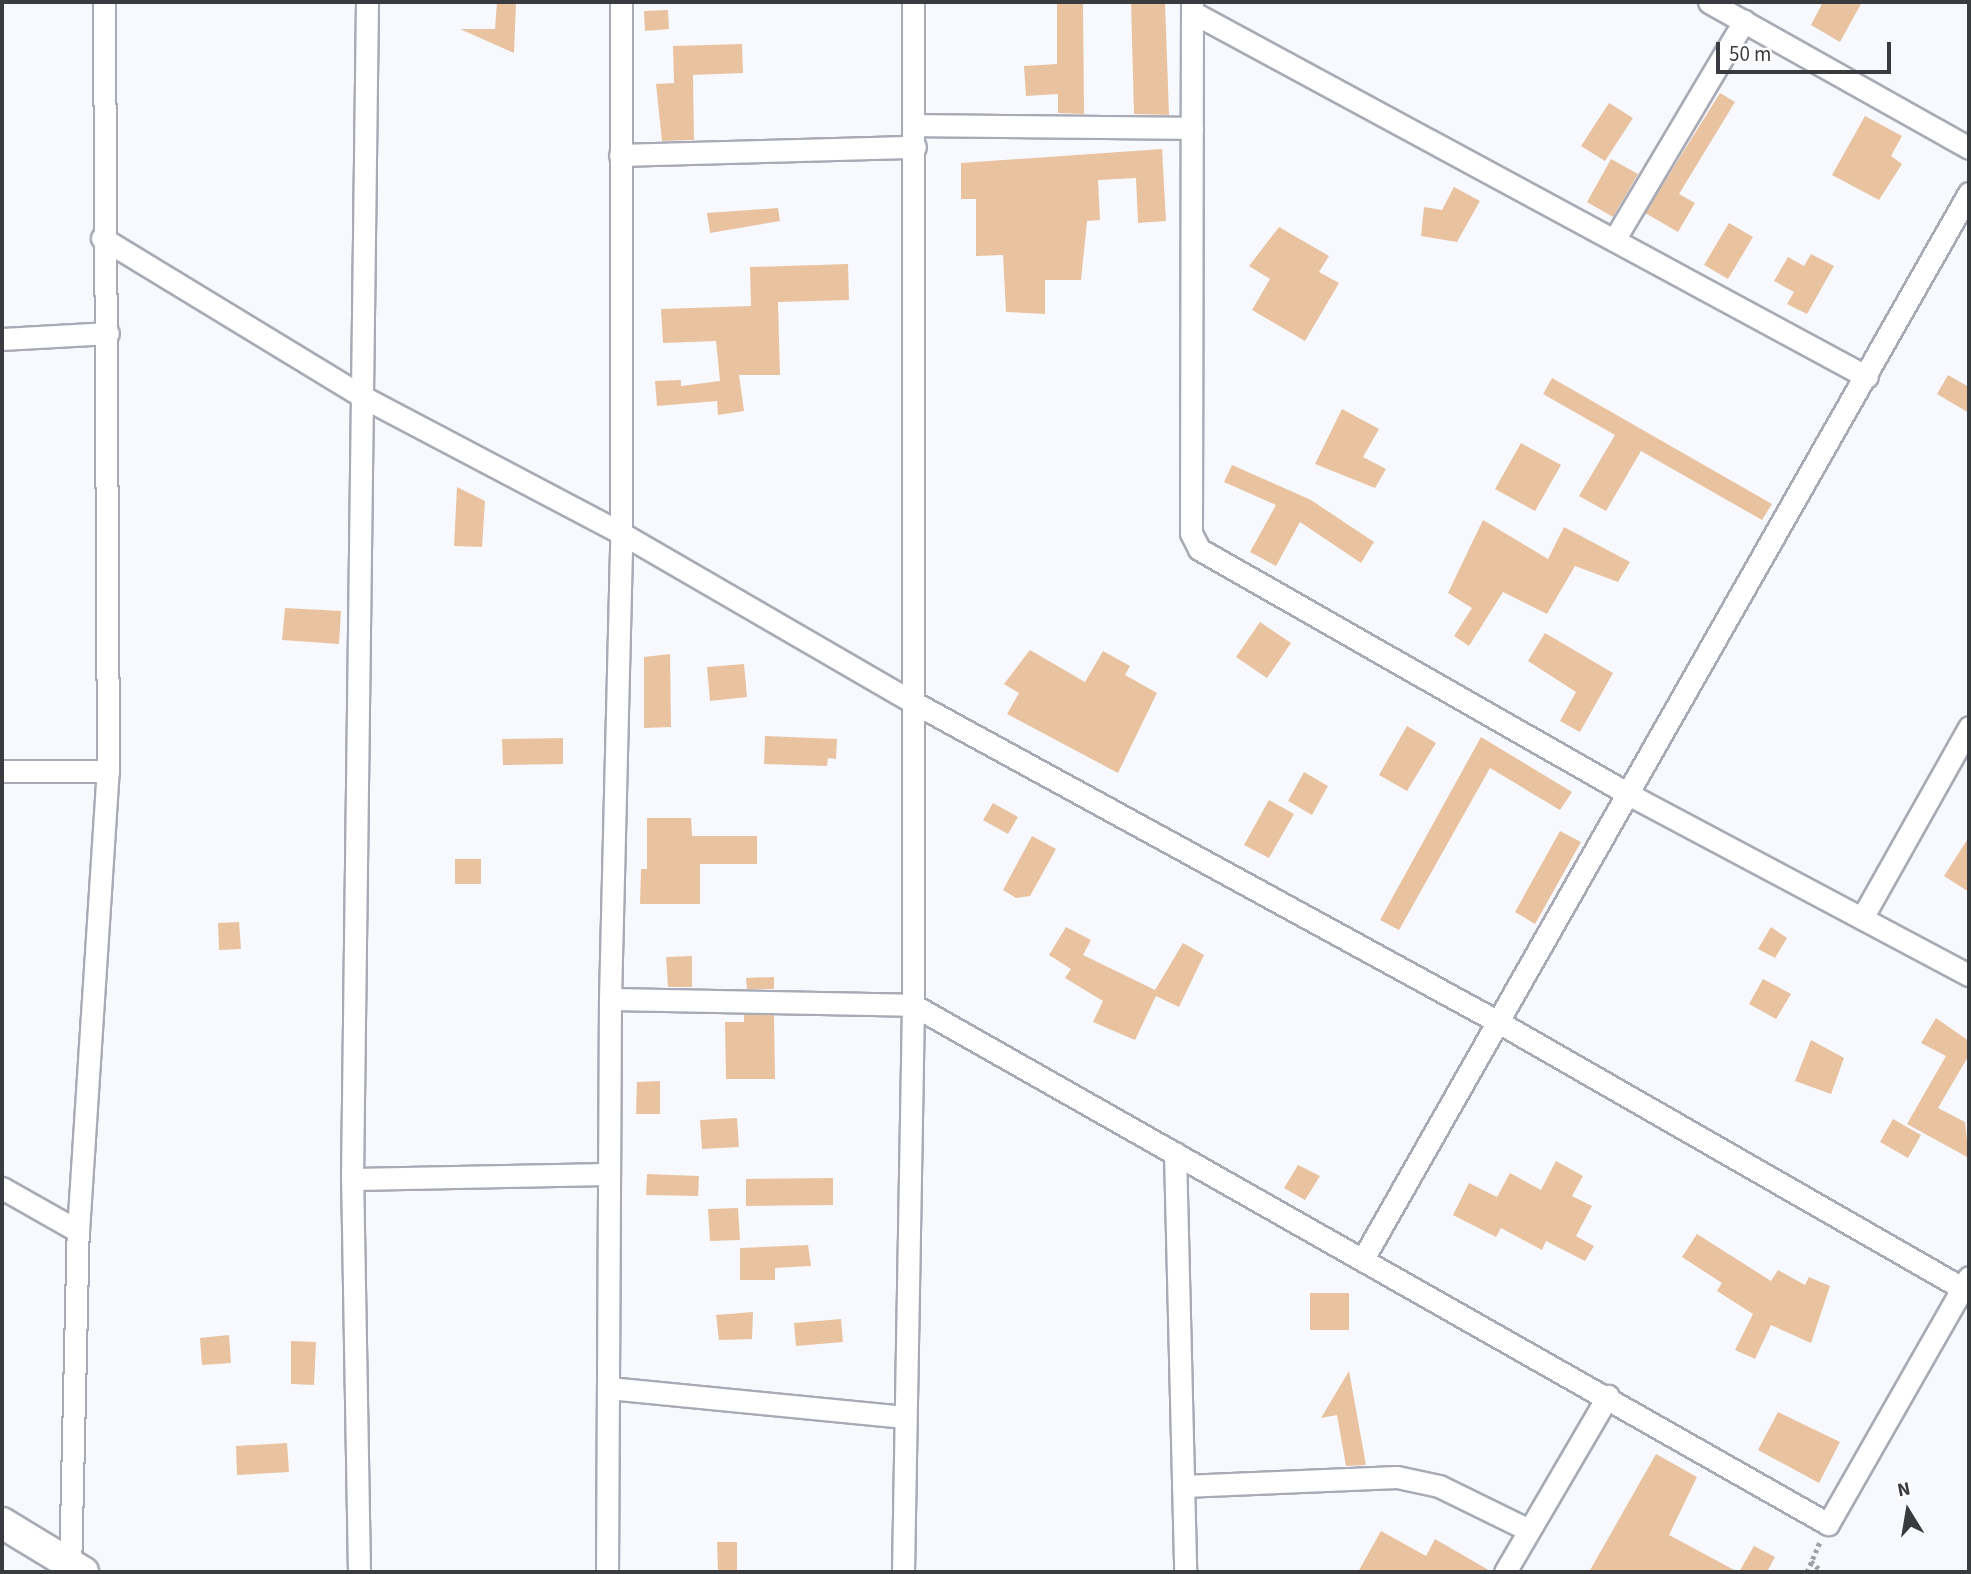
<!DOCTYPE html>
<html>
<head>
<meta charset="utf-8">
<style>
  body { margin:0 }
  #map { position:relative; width:1971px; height:1574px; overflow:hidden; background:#f8f9fe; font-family:"Source Sans 3",sans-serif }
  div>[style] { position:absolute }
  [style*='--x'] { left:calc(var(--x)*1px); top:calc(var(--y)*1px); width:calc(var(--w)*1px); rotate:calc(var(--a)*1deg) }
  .building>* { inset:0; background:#e9c2a0 }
  .path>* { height:4.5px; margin-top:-2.25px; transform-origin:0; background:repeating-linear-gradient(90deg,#a1a2a7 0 3.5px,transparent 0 7px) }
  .roads { filter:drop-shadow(2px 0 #a8abb6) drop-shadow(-2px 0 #a8abb6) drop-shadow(0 2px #a8abb6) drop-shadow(0 -2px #a8abb6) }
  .street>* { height:21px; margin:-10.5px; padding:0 10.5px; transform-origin:10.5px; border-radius:10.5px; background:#fff }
  .secondary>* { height:30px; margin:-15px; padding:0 15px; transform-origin:15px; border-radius:15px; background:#fff }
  span { translate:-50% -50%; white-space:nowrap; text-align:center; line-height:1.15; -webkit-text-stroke:5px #fff; paint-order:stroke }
  .frame { position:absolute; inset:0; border:4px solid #3a3b3f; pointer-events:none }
  .north { position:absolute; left:1873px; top:1476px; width:70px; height:70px; -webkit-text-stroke:5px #fff; paint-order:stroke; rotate:349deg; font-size:19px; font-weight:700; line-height:28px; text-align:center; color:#3a3b3f }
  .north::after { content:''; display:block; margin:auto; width:24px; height:32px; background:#3a3b3f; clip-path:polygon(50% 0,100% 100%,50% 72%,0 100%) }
  .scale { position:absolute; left:1716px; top:42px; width:175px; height:32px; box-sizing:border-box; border:4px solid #3a3b3f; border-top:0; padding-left:9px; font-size:21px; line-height:24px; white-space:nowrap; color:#3a3b3f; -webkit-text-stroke:5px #fff; paint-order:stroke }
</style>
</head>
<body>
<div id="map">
  <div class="building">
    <i style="clip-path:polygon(497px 2px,516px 2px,514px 53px,460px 29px,495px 29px)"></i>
    <i style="clip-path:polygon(1057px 2px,1083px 2px,1084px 114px,1058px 113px,1058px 94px,1026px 96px,1024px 66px,1057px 64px)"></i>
    <i style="clip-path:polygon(1131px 2px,1165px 2px,1169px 115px,1134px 114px)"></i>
    <i style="clip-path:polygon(1823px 2px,1862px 2px,1840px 42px,1811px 25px)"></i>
    <i style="clip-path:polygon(668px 10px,669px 29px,645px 31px,644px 11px)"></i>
    <i style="clip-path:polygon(742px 44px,743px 73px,693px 75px,694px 140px,662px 141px,656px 84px,674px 83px,673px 46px)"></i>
    <i style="clip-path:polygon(1720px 93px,1735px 102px,1679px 194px,1695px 203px,1678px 232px,1645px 213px)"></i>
    <i style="clip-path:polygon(1609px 103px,1633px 118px,1605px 161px,1581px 146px)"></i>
    <i style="clip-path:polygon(1865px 116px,1902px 136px,1891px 156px,1902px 164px,1879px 200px,1832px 175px)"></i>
    <i style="clip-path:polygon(1162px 149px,1166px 221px,1138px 223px,1136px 178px,1098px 180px,1100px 220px,1087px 221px,1081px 280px,1045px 280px,1045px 314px,1006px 312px,1003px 255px,976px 256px,976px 199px,961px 199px,961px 163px)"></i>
    <i style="clip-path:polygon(1611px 159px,1638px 174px,1613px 217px,1587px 202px)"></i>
    <i style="clip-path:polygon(1454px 187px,1480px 201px,1457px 242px,1421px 236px,1424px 207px,1442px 210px)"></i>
    <i style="clip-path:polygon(778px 208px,780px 221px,710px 233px,707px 213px)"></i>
    <i style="clip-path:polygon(1729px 223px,1753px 237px,1728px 279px,1704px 265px)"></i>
    <i style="clip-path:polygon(1279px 227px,1329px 256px,1319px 272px,1339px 283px,1305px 341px,1252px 310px,1270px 279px,1249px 266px)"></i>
    <i style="clip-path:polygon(1811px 254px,1834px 266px,1807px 314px,1787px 304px,1794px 292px,1774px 281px,1788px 257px,1804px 266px)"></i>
    <i style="clip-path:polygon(848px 264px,849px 300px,778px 302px,780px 375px,739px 375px,744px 411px,718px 415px,717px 401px,657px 406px,655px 381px,681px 380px,681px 386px,720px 381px,716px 341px,663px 343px,661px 309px,751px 306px,750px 267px)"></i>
    <i style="clip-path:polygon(1948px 375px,1969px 387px,1969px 413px,1937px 394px)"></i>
    <i style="clip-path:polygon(1552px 378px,1772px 504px,1762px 520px,1641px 451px,1606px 511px,1579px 496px,1615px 435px,1543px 394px)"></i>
    <i style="clip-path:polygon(1342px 409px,1379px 429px,1363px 457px,1386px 469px,1375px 488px,1315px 464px)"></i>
    <i style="clip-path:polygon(1521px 443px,1561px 465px,1535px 511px,1495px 489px)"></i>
    <i style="clip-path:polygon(1232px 465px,1311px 500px,1374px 542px,1361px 563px,1300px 522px,1276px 566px,1250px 552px,1276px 505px,1224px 482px)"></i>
    <i style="clip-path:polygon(457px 487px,485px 501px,482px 547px,454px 546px)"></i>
    <i style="clip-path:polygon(1483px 520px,1548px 559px,1564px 527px,1630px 562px,1618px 582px,1575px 566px,1547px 614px,1503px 592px,1469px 646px,1454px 636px,1472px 608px,1448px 593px)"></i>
    <i style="clip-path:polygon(285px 608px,341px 611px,339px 644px,282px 640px)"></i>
    <i style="clip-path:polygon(1260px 622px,1291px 643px,1267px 678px,1236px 657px)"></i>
    <i style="clip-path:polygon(1545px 633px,1613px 673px,1580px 732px,1560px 721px,1576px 692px,1528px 661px)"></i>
    <i style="clip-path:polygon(1030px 650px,1085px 682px,1103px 651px,1130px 666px,1125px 675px,1157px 693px,1118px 773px,1007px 714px,1019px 693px,1004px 684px)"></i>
    <i style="clip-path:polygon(670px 654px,671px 727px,644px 728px,644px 657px)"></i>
    <i style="clip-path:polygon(744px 664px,747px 697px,710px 701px,707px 667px)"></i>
    <i style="clip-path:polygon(1407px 726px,1436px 743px,1407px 791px,1379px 775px)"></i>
    <i style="clip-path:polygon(765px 736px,837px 739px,836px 759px,828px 758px,827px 766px,764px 764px)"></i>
    <i style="clip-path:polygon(1481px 737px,1572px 792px,1560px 810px,1490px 768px,1399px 930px,1380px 920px)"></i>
    <i style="clip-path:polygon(563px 738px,563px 764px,503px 765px,502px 739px)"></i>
    <i style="clip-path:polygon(1304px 772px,1328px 786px,1312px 815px,1288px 801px)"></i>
    <i style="clip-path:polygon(1269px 800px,1294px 814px,1269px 858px,1244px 845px)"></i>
    <i style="clip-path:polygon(993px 803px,1018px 817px,1008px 834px,983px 820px)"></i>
    <i style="clip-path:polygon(647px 818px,691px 818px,692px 836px,757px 836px,757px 864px,700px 864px,700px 904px,640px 904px,641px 869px,647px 869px)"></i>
    <i style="clip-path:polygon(1560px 831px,1581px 842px,1535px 924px,1515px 912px)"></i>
    <i style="clip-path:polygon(1032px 836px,1056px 849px,1030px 896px,1016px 898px,1003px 890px)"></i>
    <i style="clip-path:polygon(1969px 837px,1969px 892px,1944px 876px)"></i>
    <i style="clip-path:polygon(455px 859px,481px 859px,481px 884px,455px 884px)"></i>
    <i style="clip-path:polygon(239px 922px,241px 949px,219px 950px,218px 923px)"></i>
    <i style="clip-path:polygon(1066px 927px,1091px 940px,1083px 955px,1155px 990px,1183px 943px,1204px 955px,1179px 1007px,1156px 996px,1135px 1040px,1093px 1022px,1103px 1001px,1065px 978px,1071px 969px,1049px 955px)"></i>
    <i style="clip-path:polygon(1771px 927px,1787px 938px,1775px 958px,1758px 949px)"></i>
    <i style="clip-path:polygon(692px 956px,692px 987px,668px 987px,666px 957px)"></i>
    <i style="clip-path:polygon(774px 977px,774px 989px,747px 989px,746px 978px)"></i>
    <i style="clip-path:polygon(1763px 979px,1791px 994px,1776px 1019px,1749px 1004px)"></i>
    <i style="clip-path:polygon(744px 1015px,774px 1015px,775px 1079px,726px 1079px,725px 1022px,744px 1022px)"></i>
    <i style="clip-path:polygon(1936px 1018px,1969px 1041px,1969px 1055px,1938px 1108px,1965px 1122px,1969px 1158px,1907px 1124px,1946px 1056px,1921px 1043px)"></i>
    <i style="clip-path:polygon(1811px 1040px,1844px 1058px,1831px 1094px,1795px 1081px)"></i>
    <i style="clip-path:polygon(660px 1081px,660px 1114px,636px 1114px,637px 1082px)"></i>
    <i style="clip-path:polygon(737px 1118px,739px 1147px,702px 1149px,700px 1120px)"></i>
    <i style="clip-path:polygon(1893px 1119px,1921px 1135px,1908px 1158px,1880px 1142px)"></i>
    <i style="clip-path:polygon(1556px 1161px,1583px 1176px,1572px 1196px,1592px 1206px,1576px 1236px,1594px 1246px,1585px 1261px,1546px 1241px,1542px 1250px,1501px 1228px,1496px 1237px,1453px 1215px,1469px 1183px,1497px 1197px,1510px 1173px,1541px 1190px)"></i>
    <i style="clip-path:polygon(1298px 1165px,1320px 1176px,1305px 1200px,1284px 1188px)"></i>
    <i style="clip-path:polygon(647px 1174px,699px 1176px,698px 1196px,646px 1195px)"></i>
    <i style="clip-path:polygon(833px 1178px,833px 1205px,746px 1206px,746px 1179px)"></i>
    <i style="clip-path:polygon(738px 1208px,740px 1240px,710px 1241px,708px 1209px)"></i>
    <i style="clip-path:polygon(1697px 1234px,1771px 1281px,1778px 1270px,1805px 1285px,1809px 1277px,1830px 1286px,1811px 1343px,1771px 1325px,1755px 1359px,1735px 1350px,1753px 1314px,1717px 1291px,1722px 1283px,1682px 1257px)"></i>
    <i style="clip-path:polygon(808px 1245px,811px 1266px,775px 1268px,775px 1280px,740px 1280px,740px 1248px)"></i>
    <i style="clip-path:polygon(1310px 1293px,1349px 1293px,1349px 1330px,1310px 1330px)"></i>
    <i style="clip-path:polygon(753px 1312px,752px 1339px,719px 1340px,716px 1315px)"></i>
    <i style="clip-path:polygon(841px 1319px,843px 1342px,796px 1346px,794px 1323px)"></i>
    <i style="clip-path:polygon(229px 1335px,231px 1363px,202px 1365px,200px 1338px)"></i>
    <i style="clip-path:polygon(291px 1341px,316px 1342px,314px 1385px,291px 1384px)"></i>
    <i style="clip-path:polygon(1349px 1371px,1366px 1465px,1346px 1466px,1337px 1415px,1321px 1418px)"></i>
    <i style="clip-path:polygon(1778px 1412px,1840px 1442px,1819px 1483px,1758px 1450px)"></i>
    <i style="clip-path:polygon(287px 1443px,289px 1472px,237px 1475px,236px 1446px)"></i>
    <i style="clip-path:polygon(1656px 1454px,1697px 1477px,1669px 1535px,1738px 1572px,1589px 1572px)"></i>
    <i style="clip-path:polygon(1381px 1531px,1426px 1556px,1435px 1539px,1492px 1572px,1358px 1572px)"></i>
    <i style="clip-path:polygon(717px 1542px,737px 1542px,737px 1572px,718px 1572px)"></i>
    <i style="clip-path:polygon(1754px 1546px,1775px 1557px,1767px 1572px,1739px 1572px)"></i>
  </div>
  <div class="path">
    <i style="--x:1811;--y:1561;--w:16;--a:45"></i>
    <i style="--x:1807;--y:1572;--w:34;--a:-67"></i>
  </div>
  <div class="roads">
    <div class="street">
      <i style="--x:1192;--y:2;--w:531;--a:90.11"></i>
      <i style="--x:1191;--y:533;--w:18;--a:63"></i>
      <i style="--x:1199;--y:549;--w:496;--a:29.7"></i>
      <i style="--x:1630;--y:795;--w:384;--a:28"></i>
      <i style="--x:1709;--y:2;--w:298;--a:29.3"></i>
      <i style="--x:1192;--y:12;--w:767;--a:28.4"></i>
      <i style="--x:915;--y:125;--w:277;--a:0.6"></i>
      <i style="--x:620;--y:155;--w:295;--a:-1.6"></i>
      <i style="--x:102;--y:238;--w:306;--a:31.3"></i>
      <i style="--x:363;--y:397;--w:292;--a:27.8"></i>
      <i style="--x:621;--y:533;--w:335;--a:30.1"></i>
      <i style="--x:911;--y:701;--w:671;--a:28.66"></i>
      <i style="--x:1500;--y:1023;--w:533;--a:29.84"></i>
      <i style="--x:1614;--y:240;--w:255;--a:-59.3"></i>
      <i style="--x:2;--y:339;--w:106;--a:-3.2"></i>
      <i style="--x:2;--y:771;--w:106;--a:0"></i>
      <i style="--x:1862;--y:918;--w:219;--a:-60.7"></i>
      <i style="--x:610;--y:999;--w:303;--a:1.1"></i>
      <i style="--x:913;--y:1005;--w:1052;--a:29.56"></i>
      <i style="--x:1828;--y:1524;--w:284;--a:-60.3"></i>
      <i style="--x:1175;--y:1153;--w:419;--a:88.6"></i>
      <i style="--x:352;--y:1179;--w:257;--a:-1.1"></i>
      <i style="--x:2;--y:1188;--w:87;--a:29.5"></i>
      <i style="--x:1364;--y:1257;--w:1224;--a:-60.38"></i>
      <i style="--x:609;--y:1388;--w:297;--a:5.6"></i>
      <i style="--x:1183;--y:1486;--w:214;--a:-2.4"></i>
      <i style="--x:1397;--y:1477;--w:43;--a:12.1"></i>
      <i style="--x:1439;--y:1486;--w:100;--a:26.1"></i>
      <i style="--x:70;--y:1572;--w:341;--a:-88.7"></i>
      <i style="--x:78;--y:1231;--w:461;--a:-86.3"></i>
      <i style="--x:108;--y:771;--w:769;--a:-90.3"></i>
      <i style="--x:359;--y:1572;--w:393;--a:-91"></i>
      <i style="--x:352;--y:1179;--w:1177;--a:-89.27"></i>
      <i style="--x:607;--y:1572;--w:573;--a:-89.7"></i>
      <i style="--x:610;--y:999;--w:466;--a:-88.6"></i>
      <i style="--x:621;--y:533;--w:531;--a:-90"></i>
      <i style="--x:903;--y:1572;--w:567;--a:-88.99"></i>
      <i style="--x:913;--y:1005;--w:1003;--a:-90"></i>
      <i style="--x:1505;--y:1572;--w:204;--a:-59.7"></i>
    </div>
    <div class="secondary">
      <i style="--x:2;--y:1523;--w:95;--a:31.2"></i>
    </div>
  </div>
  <div class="frame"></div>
  <div class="north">N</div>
  <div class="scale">50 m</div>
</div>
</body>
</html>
